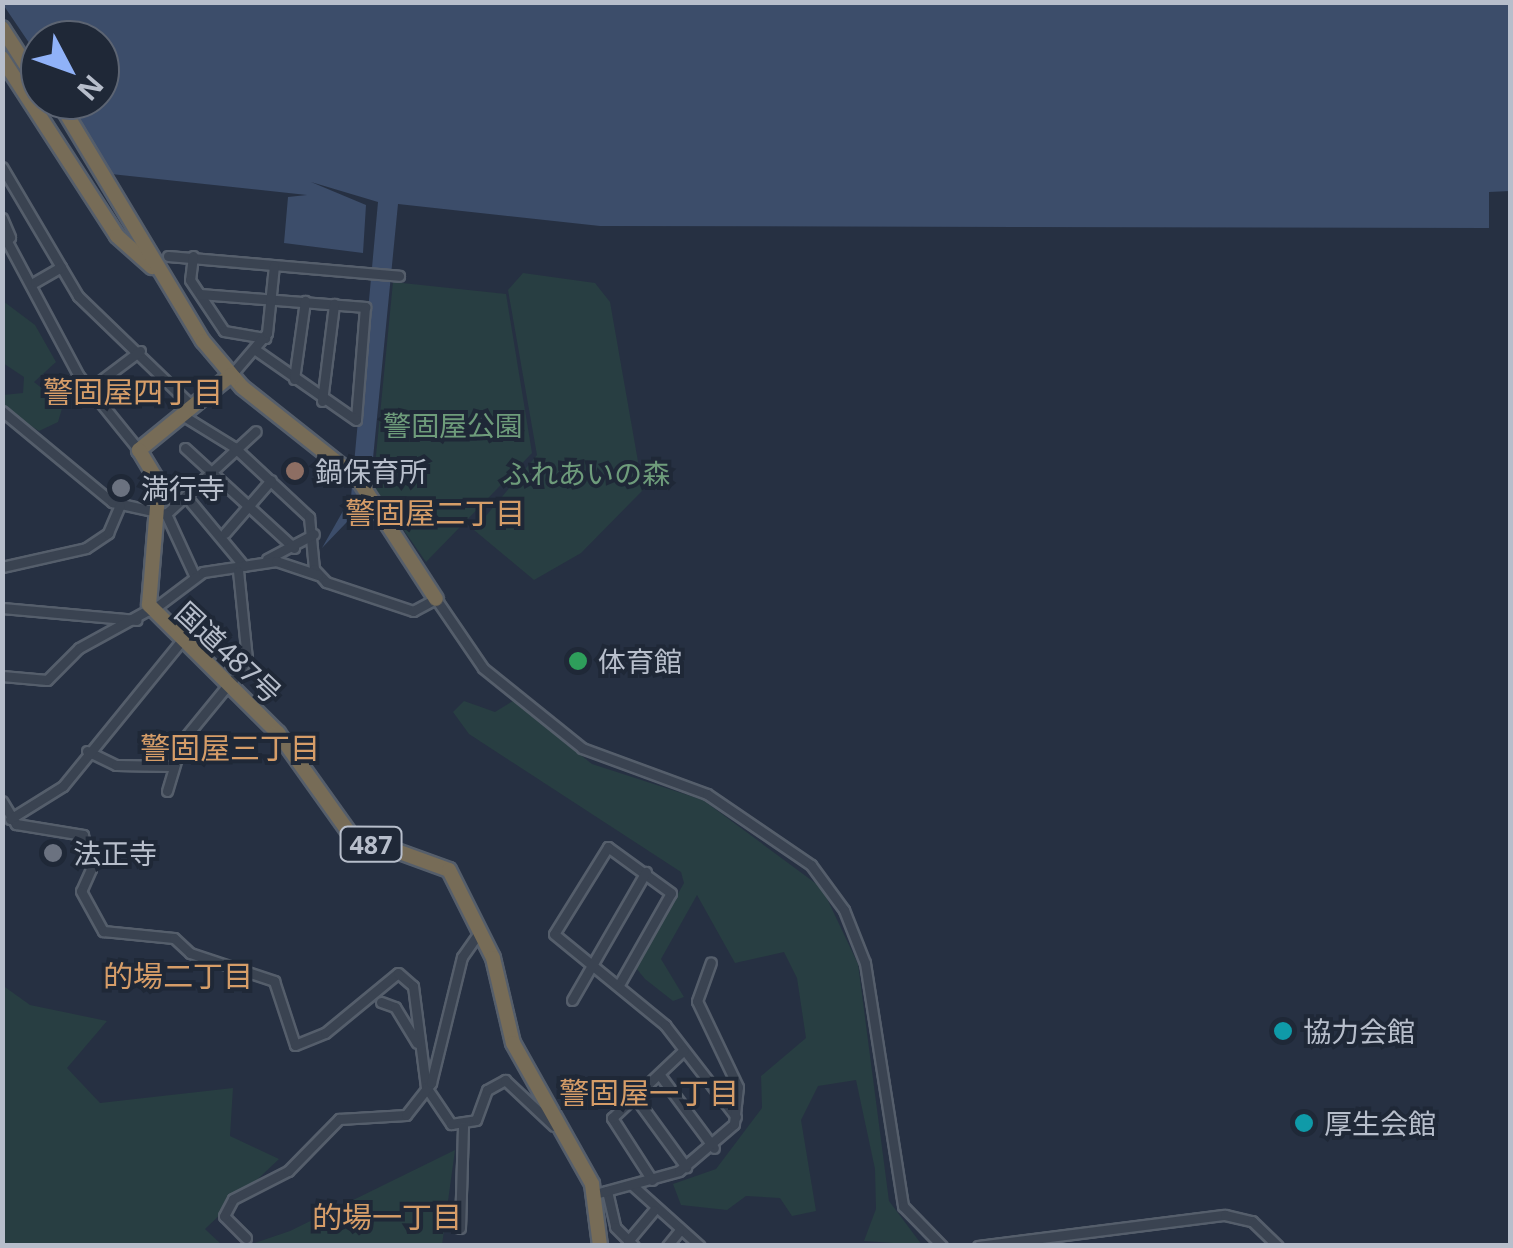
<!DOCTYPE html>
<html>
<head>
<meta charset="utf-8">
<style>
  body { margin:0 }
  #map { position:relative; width:1513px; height:1248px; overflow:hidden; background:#263042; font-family:"Noto Sans","Noto Sans JP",sans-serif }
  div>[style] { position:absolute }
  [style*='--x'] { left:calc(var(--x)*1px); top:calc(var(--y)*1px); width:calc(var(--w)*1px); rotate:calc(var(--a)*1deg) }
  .green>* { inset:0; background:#283e42 }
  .water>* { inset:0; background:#3c4d6a }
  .roads { filter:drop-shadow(2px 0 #555e6b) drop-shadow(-2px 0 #555e6b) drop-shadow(0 2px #555e6b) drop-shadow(0 -2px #555e6b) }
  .minor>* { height:9px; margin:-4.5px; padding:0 4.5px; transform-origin:4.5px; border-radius:4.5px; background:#3a4351 }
  .highway>* { height:14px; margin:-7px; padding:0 7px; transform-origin:7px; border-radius:7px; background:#776c57 }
  .dots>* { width:28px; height:28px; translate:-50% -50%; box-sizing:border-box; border:5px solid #1f2837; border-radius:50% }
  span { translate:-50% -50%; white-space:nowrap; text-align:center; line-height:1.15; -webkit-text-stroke:8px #1f2837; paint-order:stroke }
  .shield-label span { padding:2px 8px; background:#1f2837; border:2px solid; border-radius:8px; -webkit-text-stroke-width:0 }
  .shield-label { font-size:25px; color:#b7becb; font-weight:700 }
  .park-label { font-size:28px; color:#6e9c7b }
  .poi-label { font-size:28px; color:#b7becb }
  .left { translate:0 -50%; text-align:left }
  .street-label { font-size:28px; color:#b7becb }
  .neighbourhood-label { font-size:30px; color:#d69d68 }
  .frame { position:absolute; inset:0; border:5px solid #b7becb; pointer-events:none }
  .north { position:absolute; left:20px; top:20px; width:100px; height:100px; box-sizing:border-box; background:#1f2837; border:2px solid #5c6472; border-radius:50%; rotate:131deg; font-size:28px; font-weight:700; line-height:40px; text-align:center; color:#b7becb }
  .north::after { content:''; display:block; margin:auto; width:35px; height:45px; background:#90b2f8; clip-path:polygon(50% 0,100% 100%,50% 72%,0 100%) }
</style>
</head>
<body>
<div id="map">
  <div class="green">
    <i style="clip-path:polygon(523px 273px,595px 283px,610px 302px,643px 490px,581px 553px,534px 580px,474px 530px,537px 455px,508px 290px)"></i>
    <i style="clip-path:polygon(393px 282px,506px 294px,532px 453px,426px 562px,373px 486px)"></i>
    <i style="clip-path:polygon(3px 301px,35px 325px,56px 362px,34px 382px,63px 405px,58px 422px,39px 431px,3px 408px,3px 395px,23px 393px,24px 377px,3px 363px)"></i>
    <i style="clip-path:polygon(464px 701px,495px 712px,513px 701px,592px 764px,703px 800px,822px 888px,858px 964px,889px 1201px,922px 1245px,864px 1241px,876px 1209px,875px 1169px,856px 1080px,818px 1086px,801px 1120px,816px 1211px,792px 1216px,780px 1198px,746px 1196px,727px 1210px,681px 1205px,673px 1184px,716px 1169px,762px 1108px,761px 1076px,806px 1038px,797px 978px,784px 952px,735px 963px,697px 895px,661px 959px,684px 997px,673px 1001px,645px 979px,636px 968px,684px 883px,681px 872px,469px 734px,453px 712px)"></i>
    <i style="clip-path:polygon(2px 985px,30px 1005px,107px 1021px,67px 1068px,100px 1103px,233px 1088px,230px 1136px,279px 1159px,205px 1229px,222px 1245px,3px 1245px)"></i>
    <i style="clip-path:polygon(455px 1150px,442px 1245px,249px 1245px,290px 1231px)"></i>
  </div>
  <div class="water">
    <i style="clip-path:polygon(2px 3px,1510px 3px,1510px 191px,1489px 192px,1489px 228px,600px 226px,398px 204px,369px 499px,322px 548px,351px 497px,378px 202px,311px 182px,366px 205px,363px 253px,284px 243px,288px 197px,307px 195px,111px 174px,66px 100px,100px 100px,100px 40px,40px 40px,40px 59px)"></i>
  </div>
  <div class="roads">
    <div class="minor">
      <i style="--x:2;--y:167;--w:150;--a:59.5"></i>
      <i style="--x:78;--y:296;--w:158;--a:44"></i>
      <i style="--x:2;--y:218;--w:21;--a:67"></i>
      <i style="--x:2;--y:232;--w:163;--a:61.9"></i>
      <i style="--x:79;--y:376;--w:95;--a:51"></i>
      <i style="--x:168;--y:256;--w:232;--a:4.9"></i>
      <i style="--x:193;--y:256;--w:24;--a:97"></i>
      <i style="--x:190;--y:280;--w:61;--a:56.3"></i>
      <i style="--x:224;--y:331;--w:42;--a:9.7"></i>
      <i style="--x:35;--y:282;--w:30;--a:-30"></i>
      <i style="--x:200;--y:294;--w:166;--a:4.5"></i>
      <i style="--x:365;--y:307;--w:113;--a:94.6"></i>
      <i style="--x:356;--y:420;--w:121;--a:-145.1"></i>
      <i style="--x:231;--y:375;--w:55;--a:-49.4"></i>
      <i style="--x:267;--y:333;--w:68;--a:-84.1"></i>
      <i style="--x:294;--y:379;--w:79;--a:-82"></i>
      <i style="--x:88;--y:390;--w:65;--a:-36.9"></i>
      <i style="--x:322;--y:401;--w:98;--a:-82.9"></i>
      <i style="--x:2;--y:411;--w:143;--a:39.6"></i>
      <i style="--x:112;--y:502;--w:55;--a:12.5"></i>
      <i style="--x:166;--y:514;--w:122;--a:-42.7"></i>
      <i style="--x:182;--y:415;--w:61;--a:31.6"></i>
      <i style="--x:234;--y:447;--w:103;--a:43"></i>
      <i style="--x:309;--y:517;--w:52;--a:84.5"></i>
      <i style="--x:314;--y:569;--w:18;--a:47"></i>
      <i style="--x:326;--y:582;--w:92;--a:18.4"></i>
      <i style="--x:413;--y:611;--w:26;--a:-28"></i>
      <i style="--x:436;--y:599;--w:83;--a:55.7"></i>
      <i style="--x:483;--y:668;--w:127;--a:38.9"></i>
      <i style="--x:582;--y:748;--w:133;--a:20.2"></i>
      <i style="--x:707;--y:794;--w:126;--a:34.3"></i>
      <i style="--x:811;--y:865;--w:56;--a:53.7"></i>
      <i style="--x:844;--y:910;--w:57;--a:68.4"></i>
      <i style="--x:865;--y:963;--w:246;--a:81.1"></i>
      <i style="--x:903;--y:1206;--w:56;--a:45.7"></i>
      <i style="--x:185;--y:448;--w:148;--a:42.5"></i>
      <i style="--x:189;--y:500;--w:86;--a:50.2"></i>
      <i style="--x:166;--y:514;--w:67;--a:65.3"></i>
      <i style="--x:225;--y:533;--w:70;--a:-49"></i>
      <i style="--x:267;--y:559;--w:53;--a:-28"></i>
      <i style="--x:2;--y:567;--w:86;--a:-12.7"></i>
      <i style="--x:86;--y:548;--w:27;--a:-34"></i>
      <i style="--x:108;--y:533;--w:30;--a:-67"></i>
      <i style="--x:2;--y:608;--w:135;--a:5.1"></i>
      <i style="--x:151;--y:611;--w:65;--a:-36.9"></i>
      <i style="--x:203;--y:572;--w:74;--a:-8.6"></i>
      <i style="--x:276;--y:561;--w:44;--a:18.4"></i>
      <i style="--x:2;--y:676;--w:45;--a:5.1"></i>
      <i style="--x:47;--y:680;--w:45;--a:-45"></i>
      <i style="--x:79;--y:648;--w:81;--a:-28.8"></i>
      <i style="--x:229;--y:686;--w:32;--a:-56"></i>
      <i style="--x:247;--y:659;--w:88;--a:-95.8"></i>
      <i style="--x:87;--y:751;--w:32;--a:26"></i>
      <i style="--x:116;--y:765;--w:55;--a:1"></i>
      <i style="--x:167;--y:791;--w:52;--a:-73.3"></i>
      <i style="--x:182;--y:741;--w:71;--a:-50.7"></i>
      <i style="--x:2;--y:801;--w:27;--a:59"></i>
      <i style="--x:16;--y:824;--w:68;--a:9.3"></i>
      <i style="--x:83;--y:835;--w:35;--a:77"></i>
      <i style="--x:91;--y:869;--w:24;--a:114"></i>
      <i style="--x:81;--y:891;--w:46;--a:61.2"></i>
      <i style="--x:103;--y:931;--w:71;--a:5.6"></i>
      <i style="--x:174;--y:938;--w:22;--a:43"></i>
      <i style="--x:190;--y:953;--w:89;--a:18.4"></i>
      <i style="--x:274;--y:981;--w:67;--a:71.8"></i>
      <i style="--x:295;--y:1045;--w:32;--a:-22"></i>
      <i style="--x:325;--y:1033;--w:94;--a:-39.4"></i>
      <i style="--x:398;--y:973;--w:20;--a:41"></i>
      <i style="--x:413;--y:986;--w:102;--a:82.7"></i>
      <i style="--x:426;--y:1087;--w:45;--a:56"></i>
      <i style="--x:451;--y:1124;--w:25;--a:-9"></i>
      <i style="--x:476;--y:1120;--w:32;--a:-70"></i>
      <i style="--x:487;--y:1090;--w:21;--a:-29"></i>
      <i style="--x:505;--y:1080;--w:67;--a:43.2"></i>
      <i style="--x:10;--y:819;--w:62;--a:-31.9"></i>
      <i style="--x:63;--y:786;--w:183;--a:-50.8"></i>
      <i style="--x:620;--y:983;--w:103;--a:-60.5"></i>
      <i style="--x:671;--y:893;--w:78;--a:-143.9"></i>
      <i style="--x:608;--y:847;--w:102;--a:121.8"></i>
      <i style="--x:554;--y:934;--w:144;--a:39.3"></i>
      <i style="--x:665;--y:1025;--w:116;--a:52.3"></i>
      <i style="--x:572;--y:1000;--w:148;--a:-60"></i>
      <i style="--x:381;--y:1002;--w:15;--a:20"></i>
      <i style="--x:395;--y:1007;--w:42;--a:58.6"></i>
      <i style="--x:659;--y:1074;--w:92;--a:53.4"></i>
      <i style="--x:635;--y:1097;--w:87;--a:53.9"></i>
      <i style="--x:652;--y:1180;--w:74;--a:-122.8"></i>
      <i style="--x:612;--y:1118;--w:99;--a:-43.4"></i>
      <i style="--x:632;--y:1185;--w:91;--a:41.9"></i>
      <i style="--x:607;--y:1191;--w:37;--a:77"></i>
      <i style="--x:615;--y:1227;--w:27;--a:45"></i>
      <i style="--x:595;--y:1194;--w:87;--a:-15.3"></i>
      <i style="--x:679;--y:1171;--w:72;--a:-40.5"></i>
      <i style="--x:734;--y:1124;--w:37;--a:-84"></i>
      <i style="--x:738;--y:1087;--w:95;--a:-115.5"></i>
      <i style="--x:697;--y:1001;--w:41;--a:-70.3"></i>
      <i style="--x:460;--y:1228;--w:102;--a:-88.3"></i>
      <i style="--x:246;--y:1238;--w:31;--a:-135"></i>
      <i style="--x:224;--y:1216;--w:19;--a:-62"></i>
      <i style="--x:233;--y:1199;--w:62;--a:-27"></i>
      <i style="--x:288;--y:1171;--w:73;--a:-45.6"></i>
      <i style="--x:339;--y:1119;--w:67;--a:-3.4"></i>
      <i style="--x:406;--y:1115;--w:41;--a:-52"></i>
      <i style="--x:431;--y:1083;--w:130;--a:-76.2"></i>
      <i style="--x:462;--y:957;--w:32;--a:-55"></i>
      <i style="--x:628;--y:1241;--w:40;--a:-50"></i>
      <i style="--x:667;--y:1246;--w:19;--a:-51"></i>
      <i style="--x:978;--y:1246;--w:249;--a:-7.2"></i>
      <i style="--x:1225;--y:1215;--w:28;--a:13"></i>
      <i style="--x:1252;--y:1221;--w:36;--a:44"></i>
    </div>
    <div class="highway">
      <i style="--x:2;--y:28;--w:70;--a:57.2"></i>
      <i style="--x:2;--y:58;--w:212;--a:57.1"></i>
      <i style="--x:117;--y:236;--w:47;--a:41.5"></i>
      <i style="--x:58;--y:100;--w:281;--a:59"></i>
      <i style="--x:203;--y:341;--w:60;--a:49.7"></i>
      <i style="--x:242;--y:387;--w:148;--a:38.4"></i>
      <i style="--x:358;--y:479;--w:143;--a:57"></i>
      <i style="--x:231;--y:375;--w:119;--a:140.8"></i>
      <i style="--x:139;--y:450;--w:39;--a:59"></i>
      <i style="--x:159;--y:483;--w:122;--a:94.7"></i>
      <i style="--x:149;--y:605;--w:182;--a:44.8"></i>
      <i style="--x:278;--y:733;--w:124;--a:54.5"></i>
      <i style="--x:350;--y:834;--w:105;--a:20"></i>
      <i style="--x:449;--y:870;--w:98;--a:63.4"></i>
      <i style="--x:493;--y:958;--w:87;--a:76.8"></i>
      <i style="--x:513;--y:1043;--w:162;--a:60.7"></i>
      <i style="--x:592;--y:1184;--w:63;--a:82.6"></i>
    </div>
  </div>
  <div class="dots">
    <i style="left:295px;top:471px;background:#8d6e63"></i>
    <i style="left:121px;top:488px;background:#6b7280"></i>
    <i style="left:578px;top:661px;background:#2e9e5b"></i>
    <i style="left:53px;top:853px;background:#6b7280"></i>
    <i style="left:1283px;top:1031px;background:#0f9aa8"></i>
    <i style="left:1304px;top:1123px;background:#0f9aa8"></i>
  </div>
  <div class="shield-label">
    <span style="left:371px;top:844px">487</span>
  </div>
  <div class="park-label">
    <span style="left:453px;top:425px">警固屋公園</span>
    <span style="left:586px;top:473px">ふれあいの森</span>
  </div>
  <div class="poi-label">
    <span class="left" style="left:315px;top:471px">鍋保育所</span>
    <span class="left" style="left:141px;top:488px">満行寺</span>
    <span class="left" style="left:598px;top:661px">体育館</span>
    <span class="left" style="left:73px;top:853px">法正寺</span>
    <span class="left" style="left:1303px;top:1031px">協力会館</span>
    <span class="left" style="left:1324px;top:1123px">厚生会館</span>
  </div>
  <div class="street-label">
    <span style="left:229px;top:652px;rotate:43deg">国道487号</span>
  </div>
  <div class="neighbourhood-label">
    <span style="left:133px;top:392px">警固屋四丁目</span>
    <span style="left:435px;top:513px">警固屋二丁目</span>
    <span style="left:230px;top:748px">警固屋三丁目</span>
    <span style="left:178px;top:976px">的場二丁目</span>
    <span style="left:649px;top:1093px">警固屋一丁目</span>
    <span style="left:387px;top:1217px">的場一丁目</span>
  </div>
  <div class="frame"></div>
  <div class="north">N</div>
</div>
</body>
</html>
